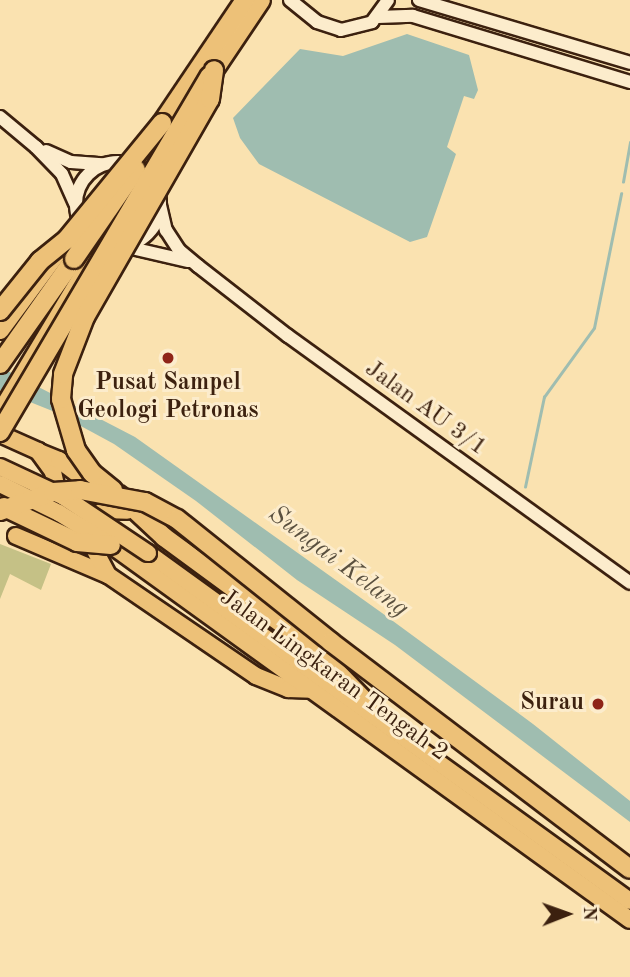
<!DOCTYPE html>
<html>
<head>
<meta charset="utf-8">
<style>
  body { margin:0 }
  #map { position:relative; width:630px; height:977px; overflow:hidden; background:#fae2b0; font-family:"Old Standard TT",serif }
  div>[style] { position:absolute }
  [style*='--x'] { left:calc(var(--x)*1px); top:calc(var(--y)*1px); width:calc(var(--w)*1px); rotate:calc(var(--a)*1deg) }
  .green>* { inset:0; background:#c5c186 }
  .water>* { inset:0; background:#9fbdb0 }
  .stream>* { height:2.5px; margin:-1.25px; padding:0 1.25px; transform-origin:1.25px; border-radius:1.25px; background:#9fbdb0 }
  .roads { filter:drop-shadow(2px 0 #3c210f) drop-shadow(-2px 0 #3c210f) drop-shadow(0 2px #3c210f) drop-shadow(0 -2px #3c210f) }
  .secondary>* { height:12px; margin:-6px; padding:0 6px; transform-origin:6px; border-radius:6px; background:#fceccc }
  .secondary>.ring { margin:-6px; padding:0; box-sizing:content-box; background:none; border:12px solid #fceccc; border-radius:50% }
  .trunk>* { height:16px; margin:-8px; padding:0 8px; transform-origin:8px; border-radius:8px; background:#edc178 }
  .motorway>* { height:18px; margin:-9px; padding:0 9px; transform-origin:9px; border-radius:9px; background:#edc178 }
  .bridges { filter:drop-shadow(2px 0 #3c210f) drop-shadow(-2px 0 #3c210f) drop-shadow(0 2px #3c210f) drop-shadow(0 -2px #3c210f) }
  .trunk-bridge>* { height:16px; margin:-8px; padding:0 8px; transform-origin:8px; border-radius:8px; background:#edc178 }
  .motorway-bridge>* { height:18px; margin:-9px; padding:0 9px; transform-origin:9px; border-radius:9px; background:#edc178 }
  .dots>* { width:19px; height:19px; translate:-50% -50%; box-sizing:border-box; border:4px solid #fceccc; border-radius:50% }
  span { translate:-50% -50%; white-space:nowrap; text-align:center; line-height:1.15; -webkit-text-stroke:6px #fceccc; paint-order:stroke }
  .poi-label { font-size:24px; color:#3c210f; font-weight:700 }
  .right { translate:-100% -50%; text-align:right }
  .street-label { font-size:24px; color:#3c210f }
  .water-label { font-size:26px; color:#5a503f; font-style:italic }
  .north { position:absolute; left:532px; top:879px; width:70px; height:70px; -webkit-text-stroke:5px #fceccc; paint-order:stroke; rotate:89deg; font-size:19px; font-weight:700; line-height:28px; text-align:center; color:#3c210f }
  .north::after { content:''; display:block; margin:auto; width:24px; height:32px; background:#3c210f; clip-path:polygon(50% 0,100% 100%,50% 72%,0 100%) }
</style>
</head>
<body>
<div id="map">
  <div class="green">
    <i style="clip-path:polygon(0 544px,51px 564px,41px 590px,10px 574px,0 599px)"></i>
  </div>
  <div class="water">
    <i style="clip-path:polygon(407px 34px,469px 55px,478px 90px,474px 99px,464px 96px,447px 147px,456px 154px,427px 237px,410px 242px,259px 164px,240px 138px,233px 118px,300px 49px,343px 56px)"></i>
    <i style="clip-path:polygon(0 367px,135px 437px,382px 613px,533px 724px,630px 801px,630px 822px,395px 645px,297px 580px,196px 501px,114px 444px,55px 412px,0 390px)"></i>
  </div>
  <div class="stream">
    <i style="--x:623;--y:182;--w:40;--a:-80"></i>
    <i style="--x:525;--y:487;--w:92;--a:-78.1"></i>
    <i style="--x:544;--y:397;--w:85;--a:-54.1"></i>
    <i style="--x:594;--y:328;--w:137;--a:-78.6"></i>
  </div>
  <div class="roads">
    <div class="secondary">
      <i style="--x:290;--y:0;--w:35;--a:39"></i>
      <i style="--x:317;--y:22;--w:25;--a:18"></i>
      <i style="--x:341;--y:30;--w:32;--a:-14"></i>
      <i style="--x:372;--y:22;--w:27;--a:-54"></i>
      <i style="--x:419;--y:0;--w:220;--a:16.6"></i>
      <i style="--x:378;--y:17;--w:35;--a:-2"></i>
      <i style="--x:413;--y:16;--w:227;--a:16.9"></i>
      <i style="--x:0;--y:117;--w:47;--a:39.8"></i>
      <i style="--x:36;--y:147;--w:37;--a:46"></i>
      <i style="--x:62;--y:174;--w:32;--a:66"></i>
      <i style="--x:46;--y:151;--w:27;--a:24"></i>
      <i style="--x:71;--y:162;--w:31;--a:4"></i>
      <i class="ring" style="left:76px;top:162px;width:72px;height:72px"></i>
      <i style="--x:160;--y:205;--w:26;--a:77"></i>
      <i style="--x:166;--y:230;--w:24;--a:57"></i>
      <i style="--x:179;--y:250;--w:25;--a:40"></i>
      <i style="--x:198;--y:266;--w:114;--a:37.9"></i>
      <i style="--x:288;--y:336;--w:422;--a:35.8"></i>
      <i style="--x:127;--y:247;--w:63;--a:12.9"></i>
    </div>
    <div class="trunk">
      <i style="--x:0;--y:412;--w:167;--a:-59"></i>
      <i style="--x:86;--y:269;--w:21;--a:-39"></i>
      <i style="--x:0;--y:434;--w:42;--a:24.1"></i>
      <i style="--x:38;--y:451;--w:26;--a:54"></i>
      <i style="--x:53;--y:472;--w:13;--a:77"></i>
      <i style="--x:56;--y:485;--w:18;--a:96"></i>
      <i style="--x:39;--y:452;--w:22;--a:22"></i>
      <i style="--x:59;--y:460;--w:58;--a:37.3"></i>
      <i style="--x:16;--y:536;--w:100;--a:23"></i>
      <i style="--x:108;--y:575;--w:179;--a:34.3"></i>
      <i style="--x:256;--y:676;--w:35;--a:22"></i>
      <i style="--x:288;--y:689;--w:23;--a:2"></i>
      <i style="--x:111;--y:545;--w:640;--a:35.85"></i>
      <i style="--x:148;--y:553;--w:594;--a:35.83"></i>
      <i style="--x:108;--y:575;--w:38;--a:-118"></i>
      <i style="--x:90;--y:541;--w:21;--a:-87"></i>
      <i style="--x:91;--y:520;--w:16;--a:-38"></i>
      <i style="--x:104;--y:510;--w:23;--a:2"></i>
    </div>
    <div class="motorway">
      <i style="--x:214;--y:70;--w:84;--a:-56.1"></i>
      <i style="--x:162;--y:123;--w:148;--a:-56"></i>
      <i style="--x:0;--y:330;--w:104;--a:-53.6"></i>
      <i style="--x:0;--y:364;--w:128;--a:-54.8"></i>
      <i style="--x:119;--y:495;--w:62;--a:43"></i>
      <i style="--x:164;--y:537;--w:182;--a:36.3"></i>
      <i style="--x:311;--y:645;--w:111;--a:46.1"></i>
    </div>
  </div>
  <div class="bridges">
    <div class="trunk-bridge">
      <i style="--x:0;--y:467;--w:71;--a:25.1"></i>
      <i style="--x:64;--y:497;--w:101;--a:33.7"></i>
      <i style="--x:0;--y:484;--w:66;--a:26.2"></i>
      <i style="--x:59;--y:513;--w:61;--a:31.6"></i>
    </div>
    <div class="motorway-bridge">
      <i style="--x:74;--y:259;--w:109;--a:-55.4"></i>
      <i style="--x:0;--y:311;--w:64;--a:-51.3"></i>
      <i style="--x:40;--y:261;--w:35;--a:-39"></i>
      <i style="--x:67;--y:239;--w:150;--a:-50.7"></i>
      <i style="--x:0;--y:432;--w:413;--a:-59.5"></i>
      <i style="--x:113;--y:490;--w:27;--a:-141"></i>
      <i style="--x:92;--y:473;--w:28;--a:-125"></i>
      <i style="--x:76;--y:450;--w:53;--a:-106.4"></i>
      <i style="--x:61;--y:399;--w:25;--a:-85"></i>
      <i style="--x:63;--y:374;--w:61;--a:-68.9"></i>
      <i style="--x:85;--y:317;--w:251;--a:-60.2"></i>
      <i style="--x:210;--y:99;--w:29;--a:-82"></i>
      <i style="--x:4;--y:507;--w:81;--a:25.6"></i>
      <i style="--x:77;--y:542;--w:34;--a:5"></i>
      <i style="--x:0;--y:511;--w:56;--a:-19.7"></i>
      <i style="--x:53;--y:492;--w:27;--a:-4"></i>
      <i style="--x:80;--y:490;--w:66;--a:10.5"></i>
      <i style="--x:145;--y:502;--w:36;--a:28"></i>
      <i style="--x:177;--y:519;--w:197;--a:38.6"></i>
      <i style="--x:331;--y:642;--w:375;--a:37.2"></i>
    </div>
  </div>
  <div class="dots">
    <i style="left:168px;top:358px;background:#8f2418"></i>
    <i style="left:598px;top:704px;background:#8f2418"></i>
  </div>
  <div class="poi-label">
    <span style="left:168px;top:398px">Pusat Sampel<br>Geologi Petronas</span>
    <span class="right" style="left:584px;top:704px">Surau</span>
  </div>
  <div class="street-label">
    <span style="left:425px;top:409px;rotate:36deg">Jalan AU 3/1</span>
    <span style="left:333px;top:676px;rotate:36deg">Jalan Lingkaran Tengah 2</span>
  </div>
  <div class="water-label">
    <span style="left:338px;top:562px;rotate:37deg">Sungai Kelang</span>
  </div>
  <div class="north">N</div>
</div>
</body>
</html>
